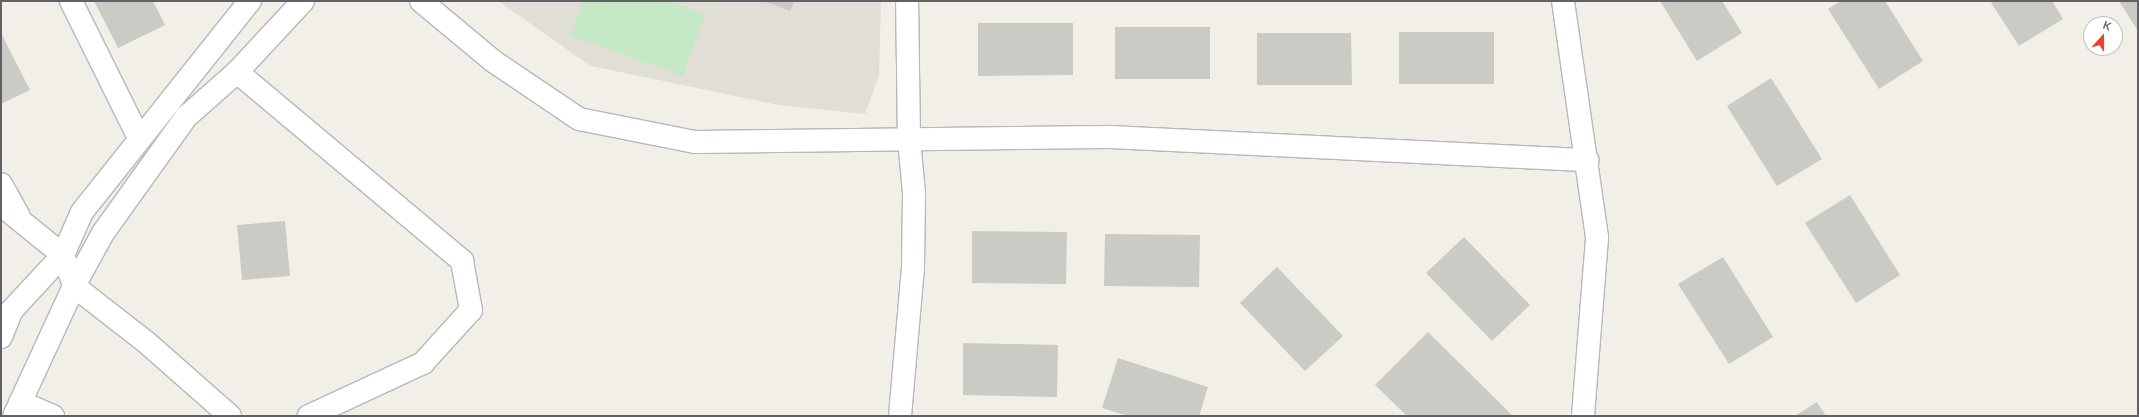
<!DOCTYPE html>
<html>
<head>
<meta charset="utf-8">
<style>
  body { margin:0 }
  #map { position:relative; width:2139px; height:417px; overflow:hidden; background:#f1efe8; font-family:Lato,sans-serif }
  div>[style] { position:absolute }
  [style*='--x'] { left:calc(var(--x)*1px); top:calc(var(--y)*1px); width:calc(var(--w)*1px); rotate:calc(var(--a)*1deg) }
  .education>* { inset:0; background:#e1ded6 }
  .green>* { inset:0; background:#c5e8c5 }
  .building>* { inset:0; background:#cccac5 }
  .roads { filter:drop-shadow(1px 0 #b5b8bc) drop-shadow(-1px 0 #b5b8bc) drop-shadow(0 1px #b5b8bc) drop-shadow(0 -1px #b5b8bc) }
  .minor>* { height:22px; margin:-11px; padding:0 11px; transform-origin:11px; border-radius:11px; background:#fff }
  span { translate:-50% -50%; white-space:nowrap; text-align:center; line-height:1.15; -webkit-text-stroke:3px #fff; paint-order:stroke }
  .frame { position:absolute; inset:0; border:2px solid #5f6368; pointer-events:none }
  .north { position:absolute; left:2083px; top:16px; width:40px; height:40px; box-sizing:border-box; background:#fff; border:1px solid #bfc1c3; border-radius:50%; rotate:21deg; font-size:11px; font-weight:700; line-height:16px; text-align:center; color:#5f6368 }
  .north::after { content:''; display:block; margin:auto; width:14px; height:18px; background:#ea4335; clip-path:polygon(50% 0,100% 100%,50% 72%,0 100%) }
</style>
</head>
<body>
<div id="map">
  <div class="education">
    <i style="clip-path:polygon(498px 1px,881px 1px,879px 75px,865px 114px,779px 105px,591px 66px)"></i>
  </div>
  <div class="green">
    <i style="clip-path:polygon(583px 1px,668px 1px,705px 14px,683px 76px,571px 36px)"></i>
  </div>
  <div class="building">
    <i style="clip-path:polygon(94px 1px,153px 1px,165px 25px,118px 48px)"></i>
    <i style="clip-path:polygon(763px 1px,794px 1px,790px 11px)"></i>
    <i style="clip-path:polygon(1660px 1px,1722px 1px,1742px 33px,1697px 61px)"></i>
    <i style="clip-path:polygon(1841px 1px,1885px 1px,1923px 61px,1879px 89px,1828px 9px)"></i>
    <i style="clip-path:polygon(1990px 1px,2052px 1px,2063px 19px,2019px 46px)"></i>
    <i style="clip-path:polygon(2119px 1px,2138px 1px,2138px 31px)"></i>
    <i style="clip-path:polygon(978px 23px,1073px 23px,1073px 75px,978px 76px)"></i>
    <i style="clip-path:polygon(1115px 27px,1210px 27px,1210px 79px,1115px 79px)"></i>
    <i style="clip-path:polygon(1399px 32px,1494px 32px,1494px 84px,1399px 84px)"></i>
    <i style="clip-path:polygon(1px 33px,30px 90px,1px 104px)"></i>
    <i style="clip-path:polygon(1257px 33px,1351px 33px,1352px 85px,1257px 85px)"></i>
    <i style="clip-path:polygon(1771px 78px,1822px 159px,1777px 186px,1727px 106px)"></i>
    <i style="clip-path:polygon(1850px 195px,1900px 275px,1856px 303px,1805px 223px)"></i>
    <i style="clip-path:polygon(285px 221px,290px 276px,242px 280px,237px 225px)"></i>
    <i style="clip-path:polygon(972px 231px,1067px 232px,1066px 284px,972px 283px)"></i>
    <i style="clip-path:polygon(1105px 234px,1200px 235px,1199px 287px,1104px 286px)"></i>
    <i style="clip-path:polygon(1464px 237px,1530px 305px,1492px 341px,1426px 273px)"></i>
    <i style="clip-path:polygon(1723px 257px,1773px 337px,1729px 364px,1678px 284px)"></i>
    <i style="clip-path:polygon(1277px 267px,1343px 336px,1305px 371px,1240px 303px)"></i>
    <i style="clip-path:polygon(1428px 332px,1513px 416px,1407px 416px,1375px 385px)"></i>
    <i style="clip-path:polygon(963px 343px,1058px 345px,1057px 397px,963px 395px)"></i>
    <i style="clip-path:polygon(1118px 358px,1208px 387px,1199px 416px,1128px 416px,1102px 408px)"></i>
    <i style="clip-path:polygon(1817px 402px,1826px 416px,1795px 416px)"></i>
  </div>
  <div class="roads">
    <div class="minor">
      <i style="--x:71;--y:1;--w:153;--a:63.6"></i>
      <i style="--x:421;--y:1;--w:94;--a:39.8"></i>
      <i style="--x:493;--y:61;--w:104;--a:34"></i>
      <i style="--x:579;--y:119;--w:118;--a:11.2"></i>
      <i style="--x:695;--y:142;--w:416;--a:-0.7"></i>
      <i style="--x:1111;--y:137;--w:477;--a:2.8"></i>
      <i style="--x:1563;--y:1;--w:239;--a:81.8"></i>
      <i style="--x:1597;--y:238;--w:179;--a:94.5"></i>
      <i style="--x:237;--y:72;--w:294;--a:40"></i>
      <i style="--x:462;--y:261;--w:50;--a:79.6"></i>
      <i style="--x:471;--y:310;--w:72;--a:132.2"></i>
      <i style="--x:423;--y:363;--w:126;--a:155.1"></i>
      <i style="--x:1;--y:184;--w:37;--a:61"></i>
      <i style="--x:1;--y:205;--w:80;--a:38.9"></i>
      <i style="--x:63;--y:255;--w:33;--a:70"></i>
      <i style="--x:74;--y:286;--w:91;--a:37.9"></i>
      <i style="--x:146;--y:342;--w:112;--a:41.4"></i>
      <i style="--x:1;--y:337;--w:29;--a:-68"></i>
      <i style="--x:12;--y:310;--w:75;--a:-47.2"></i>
      <i style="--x:63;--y:255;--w:47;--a:-66.2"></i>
      <i style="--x:82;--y:212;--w:270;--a:-51.5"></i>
      <i style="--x:20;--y:402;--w:36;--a:23"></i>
      <i style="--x:14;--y:416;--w:143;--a:-65.2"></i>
      <i style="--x:74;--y:286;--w:60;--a:-61.3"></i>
      <i style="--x:103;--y:233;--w:143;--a:-54.4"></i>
      <i style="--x:186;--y:117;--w:68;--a:-41.4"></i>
      <i style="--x:237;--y:72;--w:97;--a:-47.1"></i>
      <i style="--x:900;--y:416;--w:150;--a:-85"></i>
      <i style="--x:913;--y:267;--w:74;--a:-89.2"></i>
      <i style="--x:914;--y:193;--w:54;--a:-95.3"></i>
      <i style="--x:909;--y:139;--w:138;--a:-90.8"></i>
    </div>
  </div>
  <div class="frame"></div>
  <div class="north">K</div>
</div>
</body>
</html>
